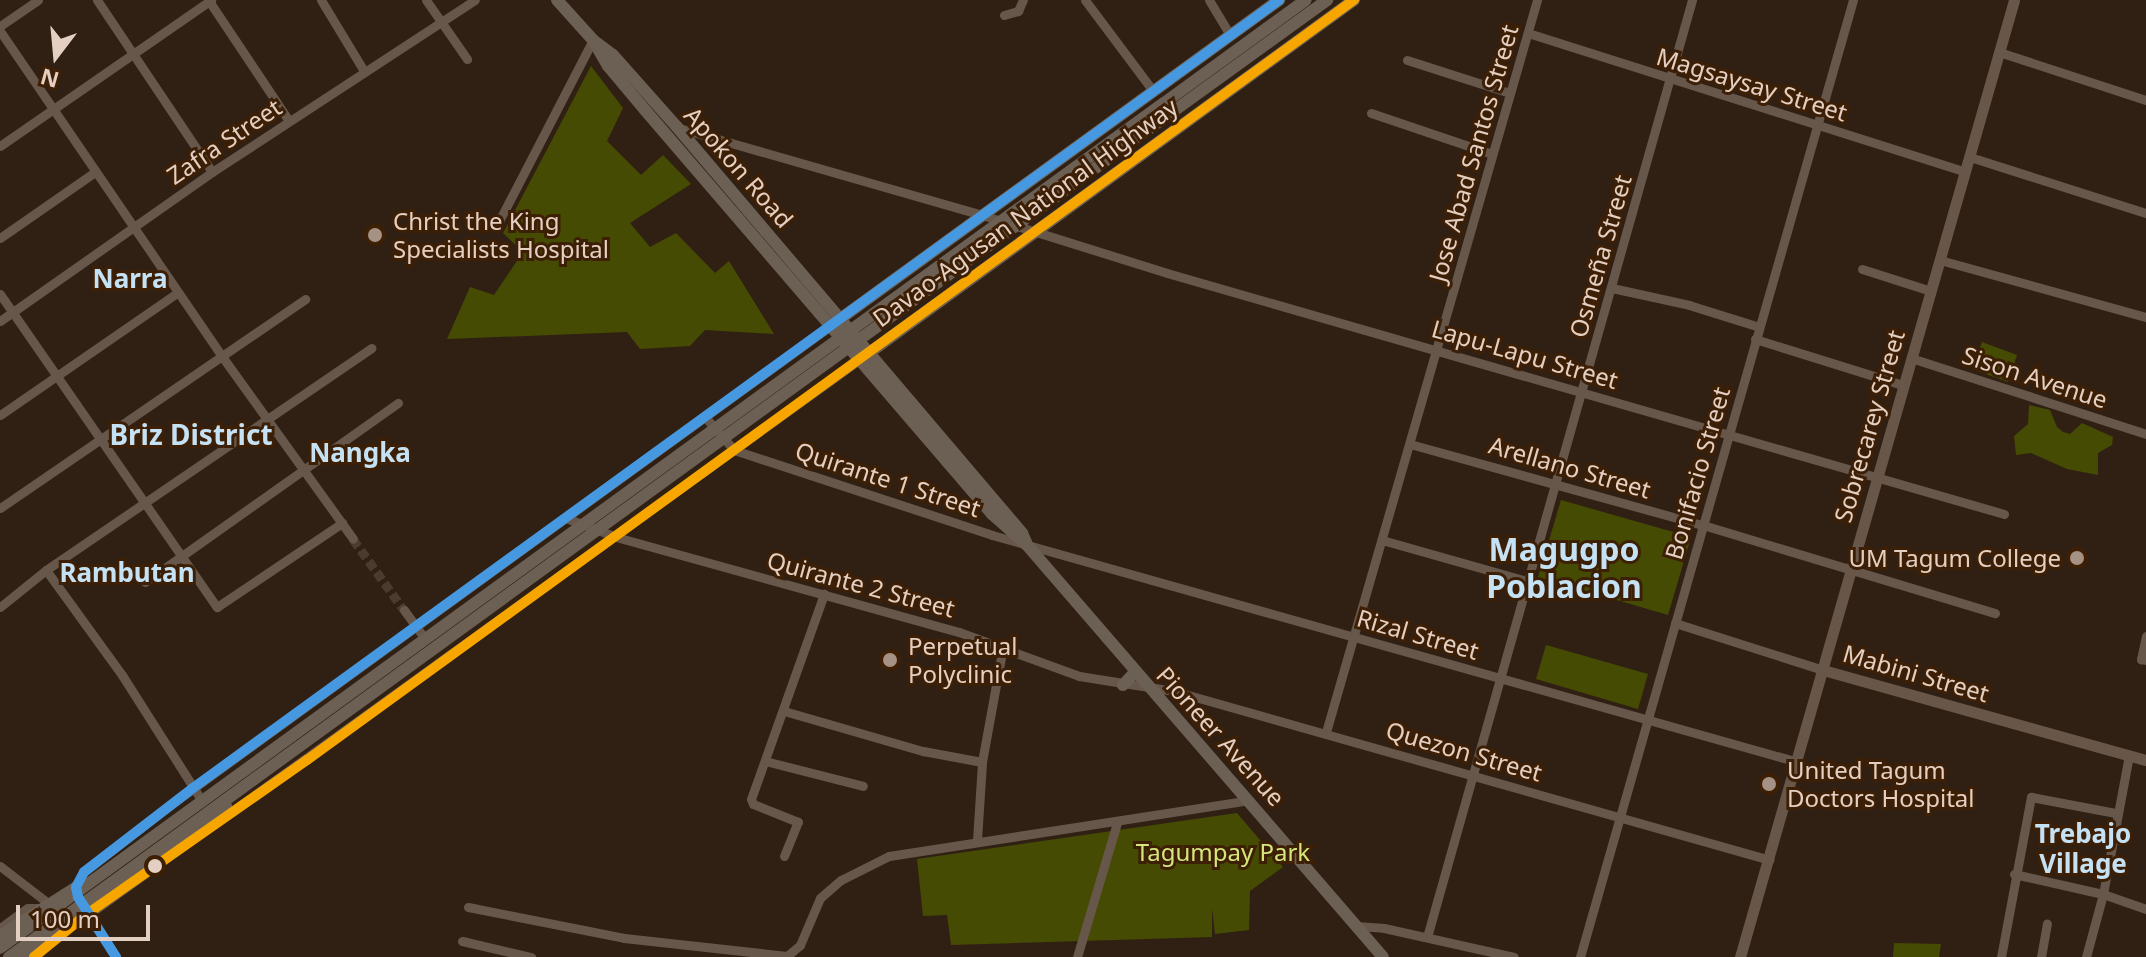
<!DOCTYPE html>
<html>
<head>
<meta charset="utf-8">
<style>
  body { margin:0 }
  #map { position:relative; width:2146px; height:957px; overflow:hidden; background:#302013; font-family:"Noto Sans",sans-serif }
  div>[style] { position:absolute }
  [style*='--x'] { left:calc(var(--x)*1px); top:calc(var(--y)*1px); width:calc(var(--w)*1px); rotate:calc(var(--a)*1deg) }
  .green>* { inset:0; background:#454b03 }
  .minor-tunnel>* { height:9px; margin-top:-4.5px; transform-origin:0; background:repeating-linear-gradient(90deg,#4b3a2d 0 9px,transparent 0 13.5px) }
  .minor>* { height:9px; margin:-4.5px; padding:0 4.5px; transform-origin:4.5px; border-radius:4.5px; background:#67574b }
  .major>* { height:11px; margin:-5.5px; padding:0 5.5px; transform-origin:5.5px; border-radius:5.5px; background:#685749 }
  .highway>* { height:12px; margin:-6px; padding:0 6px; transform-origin:6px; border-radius:6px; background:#6c6054 }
  .highway-bridge>* { height:12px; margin:-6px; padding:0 6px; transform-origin:6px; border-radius:6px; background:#6c6054 }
  .bus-1>* { height:10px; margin:-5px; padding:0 5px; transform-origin:5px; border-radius:5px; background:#f7a600 }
  .bus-2>* { height:10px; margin:-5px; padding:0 5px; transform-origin:5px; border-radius:5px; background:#4699e1 }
  .dots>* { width:22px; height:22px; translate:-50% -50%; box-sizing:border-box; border:4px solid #3d1f06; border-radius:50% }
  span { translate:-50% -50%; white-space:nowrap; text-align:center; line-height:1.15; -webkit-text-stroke:6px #3d1f06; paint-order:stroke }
  .street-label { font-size:24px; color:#e4d0c2 }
  .poi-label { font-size:24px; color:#e4d0c2 }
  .left { translate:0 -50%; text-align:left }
  .right { translate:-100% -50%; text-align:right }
  .park-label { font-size:24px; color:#d4e67c }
  .neighbourhood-label { font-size:26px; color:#c5e2f5; font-weight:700 }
  .quarter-label { font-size:28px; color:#c5e2f5; font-weight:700 }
  .district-label { font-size:32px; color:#c5e2f5; font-weight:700 }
  .north { position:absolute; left:16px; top:16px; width:80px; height:80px; -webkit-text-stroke:6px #3d1f06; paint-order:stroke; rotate:196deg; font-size:22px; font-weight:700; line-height:32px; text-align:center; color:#e4d0c2 }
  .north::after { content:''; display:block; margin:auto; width:28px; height:36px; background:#e4d0c2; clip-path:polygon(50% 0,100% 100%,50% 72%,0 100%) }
  .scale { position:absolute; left:16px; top:905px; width:134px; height:36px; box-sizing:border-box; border:4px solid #e4d0c2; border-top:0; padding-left:10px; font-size:24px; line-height:28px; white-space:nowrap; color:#e4d0c2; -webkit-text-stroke:6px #3d1f06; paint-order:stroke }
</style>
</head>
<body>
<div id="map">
  <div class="green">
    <i style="clip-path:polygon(591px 66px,623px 108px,607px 141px,641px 175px,663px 155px,691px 184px,630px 223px,650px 247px,676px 233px,715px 273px,729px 261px,774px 334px,705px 330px,690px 346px,640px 349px,627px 332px,447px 339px,470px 287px,494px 295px,523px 252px,503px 233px)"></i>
    <i style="clip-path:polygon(1982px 342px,2017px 355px,2008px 382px,1972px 369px)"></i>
    <i style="clip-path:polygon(2029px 405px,2050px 410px,2057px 427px,2063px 432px,2070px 434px,2082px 423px,2113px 437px,2112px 445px,2098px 453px,2098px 475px,2067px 469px,2031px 453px,2016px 455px,2014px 436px,2028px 424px)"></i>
    <i style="clip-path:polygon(1561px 500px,1691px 537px,1668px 615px,1538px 577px)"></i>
    <i style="clip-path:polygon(1546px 645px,1648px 674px,1638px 709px,1536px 679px)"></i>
    <i style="clip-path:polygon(1237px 813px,1283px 867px,1250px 891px,1249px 930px,1215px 934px,1212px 908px,1212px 937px,951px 945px,947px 915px,923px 916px,917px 859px)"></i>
    <i style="clip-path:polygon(1894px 943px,1941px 944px,1939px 957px,1893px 957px)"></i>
  </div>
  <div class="minor-tunnel">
    <i style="--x:353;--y:539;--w:87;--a:54.3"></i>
  </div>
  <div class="minor">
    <i style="--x:97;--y:0;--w:207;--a:56.2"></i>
    <i style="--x:321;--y:0;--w:83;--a:58.8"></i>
    <i style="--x:426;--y:0;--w:72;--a:55.2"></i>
    <i style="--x:1085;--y:0;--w:114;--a:53.2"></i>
    <i style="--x:1209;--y:0;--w:41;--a:59"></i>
    <i style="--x:209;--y:1;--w:144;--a:56.3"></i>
    <i style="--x:1004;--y:15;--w:15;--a:-16"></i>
    <i style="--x:1018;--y:11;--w:12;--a:-66"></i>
    <i style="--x:0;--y:26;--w:46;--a:-34.4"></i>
    <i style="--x:0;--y:31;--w:392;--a:55.7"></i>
    <i style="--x:221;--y:355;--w:226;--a:54.3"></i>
    <i style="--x:1528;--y:33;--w:459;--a:17.6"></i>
    <i style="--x:1999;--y:52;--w:155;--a:18.1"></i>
    <i style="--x:1407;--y:60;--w:108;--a:17.8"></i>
    <i style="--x:1371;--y:113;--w:128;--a:18.7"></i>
    <i style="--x:679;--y:128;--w:315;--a:16"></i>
    <i style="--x:982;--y:215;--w:194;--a:17.4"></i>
    <i style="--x:1167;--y:273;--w:871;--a:16.06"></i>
    <i style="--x:0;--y:146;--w:257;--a:-34.7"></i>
    <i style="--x:1970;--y:157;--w:185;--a:17.7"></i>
    <i style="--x:498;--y:223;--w:206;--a:-62.6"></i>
    <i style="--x:0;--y:238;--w:116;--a:-34.8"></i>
    <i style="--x:1940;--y:260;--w:214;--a:15.5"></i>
    <i style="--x:1862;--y:269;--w:72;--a:17.7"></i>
    <i style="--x:1612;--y:288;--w:79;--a:12.4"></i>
    <i style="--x:1689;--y:305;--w:73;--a:17.4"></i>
    <i style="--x:0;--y:294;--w:381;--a:55.3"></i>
    <i style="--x:217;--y:607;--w:151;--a:-33.9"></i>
    <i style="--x:0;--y:321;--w:259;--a:-35.1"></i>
    <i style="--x:212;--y:172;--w:314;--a:-33.2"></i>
    <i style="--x:1755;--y:339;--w:155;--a:17.3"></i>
    <i style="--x:1911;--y:358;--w:247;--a:17.9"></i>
    <i style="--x:0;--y:415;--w:216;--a:-34.6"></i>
    <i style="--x:705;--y:417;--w:44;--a:48.7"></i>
    <i style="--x:734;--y:450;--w:272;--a:18.2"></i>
    <i style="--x:992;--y:535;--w:837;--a:15.73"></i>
    <i style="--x:1410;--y:444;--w:304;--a:15.5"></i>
    <i style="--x:1703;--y:525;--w:305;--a:16.8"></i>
    <i style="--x:0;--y:508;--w:370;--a:-34.4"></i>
    <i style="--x:566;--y:518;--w:53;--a:20.8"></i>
    <i style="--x:616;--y:537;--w:356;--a:15.5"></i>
    <i style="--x:959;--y:632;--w:128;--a:20.1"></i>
    <i style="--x:1079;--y:676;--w:96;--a:9"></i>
    <i style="--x:1174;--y:691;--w:619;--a:15.83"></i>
    <i style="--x:1382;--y:540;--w:154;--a:15.8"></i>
    <i style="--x:46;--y:570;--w:130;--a:54.1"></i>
    <i style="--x:122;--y:675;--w:146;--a:57.6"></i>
    <i style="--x:145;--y:582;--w:310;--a:-35.3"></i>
    <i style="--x:0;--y:607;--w:59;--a:-38.8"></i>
    <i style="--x:46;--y:570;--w:394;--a:-34.3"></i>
    <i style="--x:404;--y:610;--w:32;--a:54"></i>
    <i style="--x:1675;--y:623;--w:155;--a:17.6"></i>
    <i style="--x:2146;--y:636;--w:24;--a:102"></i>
    <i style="--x:2141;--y:659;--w:5;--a:11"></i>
    <i style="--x:784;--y:711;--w:145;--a:16.1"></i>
    <i style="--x:923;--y:751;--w:60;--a:10.6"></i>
    <i style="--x:1326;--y:732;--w:762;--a:-73.92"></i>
    <i style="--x:765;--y:761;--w:101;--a:14.3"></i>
    <i style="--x:977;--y:840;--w:78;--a:-86.3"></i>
    <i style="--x:982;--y:762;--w:118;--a:-79.7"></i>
    <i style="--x:784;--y:856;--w:37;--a:-68"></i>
    <i style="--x:798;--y:822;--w:48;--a:-158.2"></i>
    <i style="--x:753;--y:804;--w:5;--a:-112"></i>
    <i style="--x:751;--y:799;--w:218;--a:-70.4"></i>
    <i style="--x:0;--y:866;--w:61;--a:37.6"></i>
    <i style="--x:2014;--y:874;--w:91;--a:12.7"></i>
    <i style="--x:2103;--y:894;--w:46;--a:19.2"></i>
    <i style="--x:76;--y:887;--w:17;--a:-62"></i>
    <i style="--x:84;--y:872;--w:108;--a:-37.8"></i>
    <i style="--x:169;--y:806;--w:820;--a:-35.98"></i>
    <i style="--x:468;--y:907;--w:159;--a:11.2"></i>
    <i style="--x:624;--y:938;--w:164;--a:6.3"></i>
    <i style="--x:787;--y:956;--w:17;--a:-40"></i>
    <i style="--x:800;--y:945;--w:51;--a:-66.9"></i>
    <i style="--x:820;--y:898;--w:28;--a:-41"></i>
    <i style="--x:841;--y:880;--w:54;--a:-26.6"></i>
    <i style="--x:889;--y:856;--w:365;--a:-8.8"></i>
    <i style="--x:96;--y:909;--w:945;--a:-35.74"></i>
    <i style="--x:87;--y:914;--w:52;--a:56"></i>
    <i style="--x:1357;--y:926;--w:27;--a:4"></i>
    <i style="--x:1384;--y:928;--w:133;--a:12.6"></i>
    <i style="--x:0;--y:928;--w:34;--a:-36"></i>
    <i style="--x:28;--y:908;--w:10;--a:0"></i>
    <i style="--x:1427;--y:937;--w:974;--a:-74.21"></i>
    <i style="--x:462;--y:941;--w:71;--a:13.1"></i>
    <i style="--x:1077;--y:957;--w:140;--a:-73.4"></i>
    <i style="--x:1580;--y:957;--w:995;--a:-74.08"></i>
    <i style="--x:2001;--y:957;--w:163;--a:-79.4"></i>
    <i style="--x:2031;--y:797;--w:86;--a:10.7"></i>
    <i style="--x:2041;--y:957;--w:34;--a:-80"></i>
    <i style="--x:2086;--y:957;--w:65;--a:-74.9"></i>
    <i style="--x:2103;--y:894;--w:141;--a:-79.4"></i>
  </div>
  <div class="major">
    <i style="--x:1823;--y:670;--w:335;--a:15.6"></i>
    <i style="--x:1740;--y:957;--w:995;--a:-74.02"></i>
  </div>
  <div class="highway">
    <i style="--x:557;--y:0;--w:54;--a:48"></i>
    <i style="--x:593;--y:40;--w:25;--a:37"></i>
    <i style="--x:613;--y:55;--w:96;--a:48.4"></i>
    <i style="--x:677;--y:127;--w:533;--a:49.64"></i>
    <i style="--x:1022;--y:533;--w:10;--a:66"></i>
    <i style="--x:593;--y:40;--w:30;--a:60"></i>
    <i style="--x:608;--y:66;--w:57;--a:49.9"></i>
    <i style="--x:645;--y:110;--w:533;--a:49.34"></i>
    <i style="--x:992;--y:514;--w:47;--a:41.5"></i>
    <i style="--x:1027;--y:545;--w:544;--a:49.17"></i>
    <i style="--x:1164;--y:103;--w:175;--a:-36"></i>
    <i style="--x:1171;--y:113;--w:193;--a:-35.9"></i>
    <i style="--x:839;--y:324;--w:5;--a:-79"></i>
    <i style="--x:840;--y:319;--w:543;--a:-36"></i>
    <i style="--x:864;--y:352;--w:5;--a:11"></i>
    <i style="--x:869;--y:353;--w:600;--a:-36.05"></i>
    <i style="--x:1123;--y:685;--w:18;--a:-47"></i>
    <i style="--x:0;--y:936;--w:89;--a:-32.6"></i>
    <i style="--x:0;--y:948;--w:54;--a:-36"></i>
    <i style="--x:9;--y:957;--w:53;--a:-35.8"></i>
    <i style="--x:24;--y:957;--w:252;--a:-36.6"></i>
  </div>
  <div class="highway-bridge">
    <i style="--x:44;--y:916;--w:1384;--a:-35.98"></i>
    <i style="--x:52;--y:926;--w:1383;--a:-36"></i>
  </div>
  <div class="bus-1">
    <i style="--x:34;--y:957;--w:68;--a:-39.1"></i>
    <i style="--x:87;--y:914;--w:269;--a:-35"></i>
    <i style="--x:307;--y:760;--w:1294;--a:-35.98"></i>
  </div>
  <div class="bus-2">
    <i style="--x:116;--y:957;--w:71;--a:-122.3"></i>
    <i style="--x:78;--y:897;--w:10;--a:-101"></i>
    <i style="--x:76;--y:887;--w:17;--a:-62"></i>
    <i style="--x:84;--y:872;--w:138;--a:-37.6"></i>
    <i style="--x:193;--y:788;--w:1342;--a:-35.96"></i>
  </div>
  <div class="dots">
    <i style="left:375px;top:235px;background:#a59285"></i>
    <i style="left:2077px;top:558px;background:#a59285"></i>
    <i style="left:890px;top:660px;background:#a59285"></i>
    <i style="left:1769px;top:784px;background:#a59285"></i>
    <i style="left:155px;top:866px;background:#e4d0c2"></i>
  </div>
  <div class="street-label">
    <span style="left:1752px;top:84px;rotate:17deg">Magsaysay Street</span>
    <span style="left:224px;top:141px;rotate:-34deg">Zafra Street</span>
    <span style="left:1473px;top:153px;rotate:-74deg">Jose Abad Santos Street</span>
    <span style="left:739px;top:167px;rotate:49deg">Apokon Road</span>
    <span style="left:1025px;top:212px;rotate:-36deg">Davao-Agusan National Highway</span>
    <span style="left:1600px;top:256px;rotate:-74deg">Osmeña Street</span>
    <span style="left:1525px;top:354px;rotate:16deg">Lapu-Lapu Street</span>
    <span style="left:2035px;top:377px;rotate:18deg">Sison Avenue</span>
    <span style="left:1869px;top:426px;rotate:-74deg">Sobrecarey Street</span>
    <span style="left:1570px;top:467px;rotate:16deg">Arellano Street</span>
    <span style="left:1697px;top:473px;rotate:-74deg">Bonifacio Street</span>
    <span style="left:888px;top:479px;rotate:18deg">Quirante 1 Street</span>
    <span style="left:861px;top:584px;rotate:15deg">Quirante 2 Street</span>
    <span style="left:1418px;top:634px;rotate:16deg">Rizal Street</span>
    <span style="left:1916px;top:673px;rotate:16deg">Mabini Street</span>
    <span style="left:1221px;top:736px;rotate:48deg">Pioneer Avenue</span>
    <span style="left:1464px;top:751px;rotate:16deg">Quezon Street</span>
  </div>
  <div class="poi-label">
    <span class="left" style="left:393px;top:235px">Christ the King<br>Specialists Hospital</span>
    <span class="right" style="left:2061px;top:558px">UM Tagum College</span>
    <span class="left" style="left:908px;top:660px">Perpetual<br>Polyclinic</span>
    <span class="left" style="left:1787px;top:784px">United Tagum<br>Doctors Hospital</span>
  </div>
  <div class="park-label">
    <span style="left:1223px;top:852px">Tagumpay Park</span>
  </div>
  <div class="neighbourhood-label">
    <span style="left:130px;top:279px">Narra</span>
    <span style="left:360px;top:453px">Nangka</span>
    <span style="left:127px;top:573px">Rambutan</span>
    <span style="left:2083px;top:849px">Trebajo<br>Village</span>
  </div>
  <div class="quarter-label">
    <span style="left:191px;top:434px">Briz District</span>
  </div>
  <div class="district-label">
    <span style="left:1564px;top:568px">Magugpo<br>Poblacion</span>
  </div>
  <div class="north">N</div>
  <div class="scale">100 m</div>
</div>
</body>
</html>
